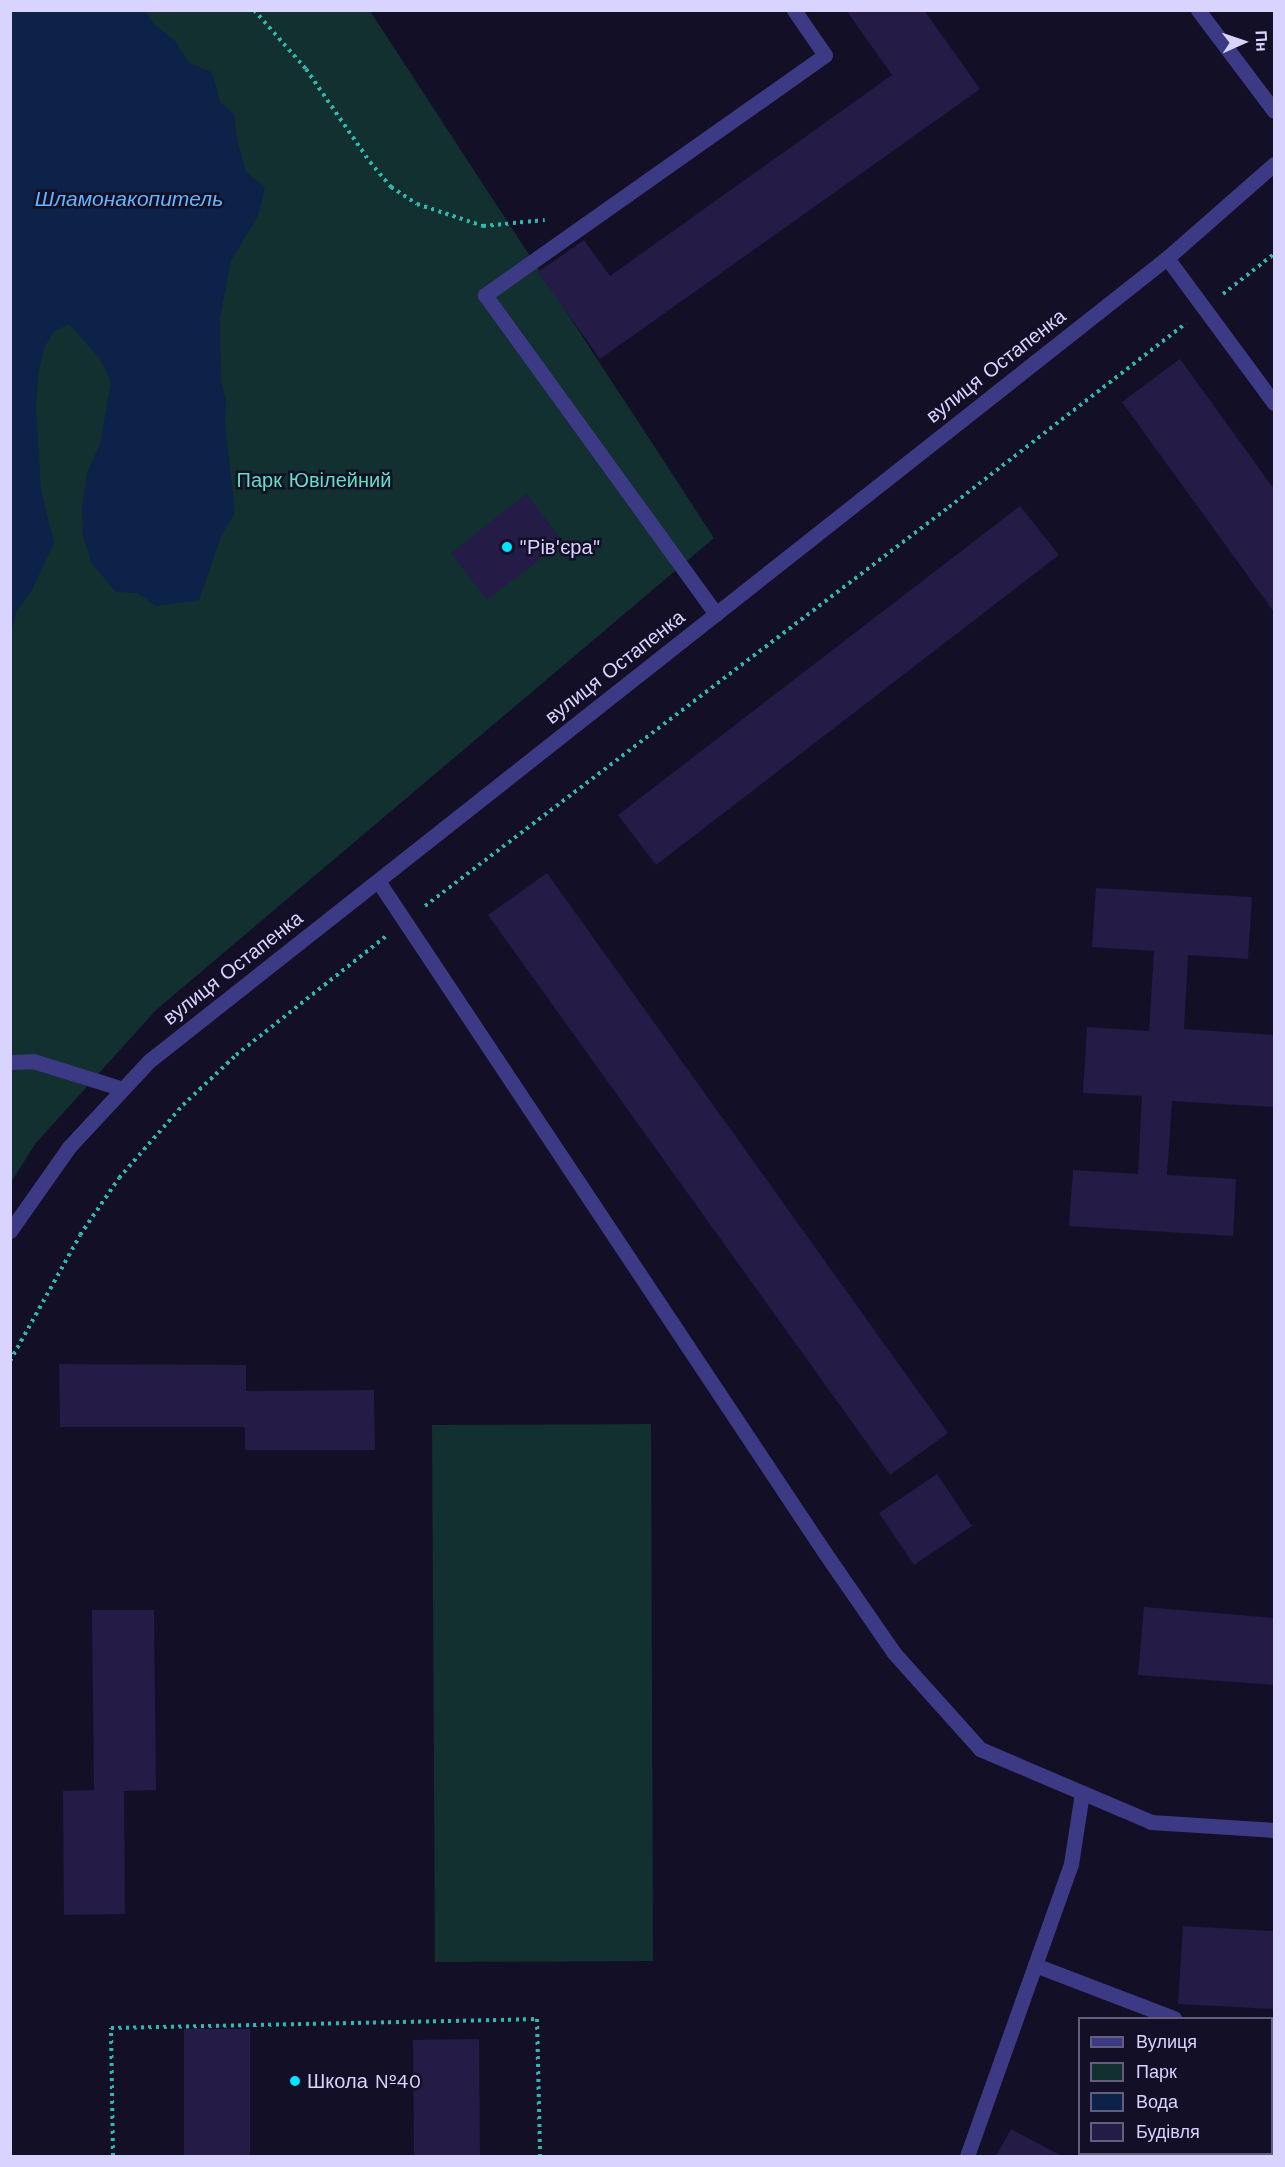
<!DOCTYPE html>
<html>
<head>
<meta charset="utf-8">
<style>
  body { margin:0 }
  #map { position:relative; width:1285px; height:2167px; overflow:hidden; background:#130f26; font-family:"Work Sans",sans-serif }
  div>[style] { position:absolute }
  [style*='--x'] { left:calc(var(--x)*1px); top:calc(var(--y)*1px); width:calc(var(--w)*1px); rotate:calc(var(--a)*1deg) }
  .green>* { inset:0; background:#12302f }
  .water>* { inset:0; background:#0c2248 }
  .building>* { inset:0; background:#241b47 }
  .path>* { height:4px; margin-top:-2px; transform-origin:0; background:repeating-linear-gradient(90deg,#2fb8b0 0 3px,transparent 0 7.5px) }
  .service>* { height:15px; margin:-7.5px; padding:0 7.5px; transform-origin:7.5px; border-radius:7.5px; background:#3d3a85 }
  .minor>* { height:15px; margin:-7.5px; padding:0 7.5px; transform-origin:7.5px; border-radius:7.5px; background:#3d3a85 }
  .tertiary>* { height:15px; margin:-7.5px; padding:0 7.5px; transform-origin:7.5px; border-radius:7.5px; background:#3d3a85 }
  .dots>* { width:16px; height:16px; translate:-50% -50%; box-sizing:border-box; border:3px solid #130f26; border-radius:50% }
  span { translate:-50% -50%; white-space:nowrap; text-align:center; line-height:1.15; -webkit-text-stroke:5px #130f26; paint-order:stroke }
  .street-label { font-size:20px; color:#d9d4ff }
  .park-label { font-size:20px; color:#5fe0c0 }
  .poi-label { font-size:20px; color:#d9d4ff }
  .left { translate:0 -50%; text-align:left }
  .water-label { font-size:21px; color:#62b6ff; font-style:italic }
  .frame { position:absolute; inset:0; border:12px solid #d9d4ff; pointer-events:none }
  .legend { position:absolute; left:1078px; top:2017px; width:195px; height:138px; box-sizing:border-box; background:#130f26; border:2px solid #625e7d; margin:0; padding:8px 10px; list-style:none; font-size:18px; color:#d9d4ff }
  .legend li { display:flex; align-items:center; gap:12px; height:30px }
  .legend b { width:30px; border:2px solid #625e7d }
  .north { position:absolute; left:1213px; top:12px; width:60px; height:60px; -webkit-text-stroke:4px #130f26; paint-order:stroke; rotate:87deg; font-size:16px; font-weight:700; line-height:24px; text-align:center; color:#d9d4ff }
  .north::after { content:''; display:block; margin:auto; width:21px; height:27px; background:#d9d4ff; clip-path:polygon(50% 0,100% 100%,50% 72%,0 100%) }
</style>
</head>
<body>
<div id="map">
  <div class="green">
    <i style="clip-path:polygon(11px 11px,370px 11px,714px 538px,156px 1010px,36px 1143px,11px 1182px)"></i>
    <i style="clip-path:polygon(651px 1424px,653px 1961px,435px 1962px,432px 1425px)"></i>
  </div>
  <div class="water">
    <i style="clip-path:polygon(11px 10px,145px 11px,154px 24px,175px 41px,189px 63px,212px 72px,220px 102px,234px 114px,237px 140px,246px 172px,265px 187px,258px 216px,231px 261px,220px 317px,221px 380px,226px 402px,225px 423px,235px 512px,221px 537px,199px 600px,156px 606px,137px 593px,116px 592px,92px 564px,83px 536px,82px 507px,87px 473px,100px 444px,111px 382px,100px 359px,69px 324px,54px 331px,44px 348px,38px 375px,36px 405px,41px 491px,54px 543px,32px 590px,16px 612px,11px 632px)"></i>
  </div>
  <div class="building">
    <i style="clip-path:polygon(846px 10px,924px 10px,980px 89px,600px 359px,538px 272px,584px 240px,610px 276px,892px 75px)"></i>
    <i style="clip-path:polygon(1180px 359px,1274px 489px,1274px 612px,1122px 402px)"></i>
    <i style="clip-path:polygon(526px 494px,563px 541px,487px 600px,451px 553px)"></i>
    <i style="clip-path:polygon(1020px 506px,1059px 555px,656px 865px,618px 815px)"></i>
    <i style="clip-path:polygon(547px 873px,948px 1433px,890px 1475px,488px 915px)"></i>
    <i style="clip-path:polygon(1096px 888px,1252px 897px,1248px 959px,1188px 955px,1184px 1029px,1274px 1035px,1274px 1107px,1172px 1101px,1167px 1175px,1236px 1179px,1233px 1236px,1069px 1226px,1073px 1170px,1138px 1174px,1142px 1096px,1083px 1093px,1087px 1027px,1149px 1031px,1154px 951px,1092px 947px)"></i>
    <i style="clip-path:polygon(59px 1364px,246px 1365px,246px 1391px,374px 1390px,375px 1450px,245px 1450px,245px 1427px,60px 1427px)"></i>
    <i style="clip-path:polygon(937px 1474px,972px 1526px,914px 1565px,879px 1513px)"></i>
    <i style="clip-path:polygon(1144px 1607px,1274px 1618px,1274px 1685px,1138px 1675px)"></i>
    <i style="clip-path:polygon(92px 1610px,154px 1610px,156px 1790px,124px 1791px,125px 1914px,64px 1915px,63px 1791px,94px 1790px)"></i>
    <i style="clip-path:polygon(1183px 1926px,1274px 1931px,1274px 2009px,1178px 2004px)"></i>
    <i style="clip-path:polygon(184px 2029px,250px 2029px,250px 2156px,184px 2156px)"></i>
    <i style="clip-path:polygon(479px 2039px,480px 2156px,414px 2156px,413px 2040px)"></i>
    <i style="clip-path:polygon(1011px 2129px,1062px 2156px,996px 2156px)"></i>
  </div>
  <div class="path">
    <i style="--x:254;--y:10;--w:79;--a:48.6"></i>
    <i style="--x:306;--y:69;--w:113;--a:55.5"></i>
    <i style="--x:370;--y:162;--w:33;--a:50"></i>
    <i style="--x:391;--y:187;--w:31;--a:33"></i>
    <i style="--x:417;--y:204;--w:70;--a:18.4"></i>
    <i style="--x:483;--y:226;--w:62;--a:-5.5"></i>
    <i style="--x:1223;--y:294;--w:65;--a:-38.1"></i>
    <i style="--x:425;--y:906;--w:659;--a:-37.29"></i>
    <i style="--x:949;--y:507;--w:300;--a:-37.8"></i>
    <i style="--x:10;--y:1361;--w:144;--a:-60.9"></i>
    <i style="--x:80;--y:1235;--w:69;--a:-55.6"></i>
    <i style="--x:119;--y:1178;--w:97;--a:-48.8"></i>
    <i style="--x:183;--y:1105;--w:73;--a:-43.3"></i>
    <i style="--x:236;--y:1055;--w:191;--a:-38.4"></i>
    <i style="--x:113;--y:2156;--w:128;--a:-90.9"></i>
    <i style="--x:111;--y:2028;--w:426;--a:-1.2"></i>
    <i style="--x:537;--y:2019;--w:137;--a:88.7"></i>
  </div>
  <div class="service">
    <i style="--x:1167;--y:258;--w:180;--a:53.6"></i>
    <i style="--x:716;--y:614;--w:394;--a:-125.9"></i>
    <i style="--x:485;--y:295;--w:416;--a:-35.2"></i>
    <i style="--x:825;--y:55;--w:55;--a:-124.6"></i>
    <i style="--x:378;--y:881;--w:807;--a:56.37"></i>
    <i style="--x:825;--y:1553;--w:121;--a:55.4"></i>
    <i style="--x:894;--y:1653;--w:129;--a:48.1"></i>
    <i style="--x:980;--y:1749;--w:186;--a:23.1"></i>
    <i style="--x:1151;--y:1822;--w:123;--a:3.7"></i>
    <i style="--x:10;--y:1062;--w:23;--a:-2"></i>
    <i style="--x:33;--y:1061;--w:94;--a:17.3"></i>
    <i style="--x:1035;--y:1965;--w:149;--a:20.9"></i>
    <i style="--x:1272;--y:2056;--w:2;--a:27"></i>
    <i style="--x:967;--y:2156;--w:310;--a:-70.4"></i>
    <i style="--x:1071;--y:1864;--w:72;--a:-81.2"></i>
  </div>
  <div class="minor">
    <i style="--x:1198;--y:10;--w:126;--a:53"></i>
  </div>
  <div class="tertiary">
    <i style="--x:10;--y:1231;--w:103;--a:-54.9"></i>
    <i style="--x:69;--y:1147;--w:117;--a:-47.1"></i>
    <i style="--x:149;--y:1061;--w:1297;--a:-38.27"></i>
    <i style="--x:1167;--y:258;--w:142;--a:-41.3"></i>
  </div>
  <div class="dots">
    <i style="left:507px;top:547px;background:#00e5ff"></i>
    <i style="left:295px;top:2081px;background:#00e5ff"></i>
  </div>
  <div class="street-label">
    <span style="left:996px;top:366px;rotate:-38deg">вулиця Остапенка</span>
    <span style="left:615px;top:667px;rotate:-38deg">вулиця Остапенка</span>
    <span style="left:233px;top:968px;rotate:-38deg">вулиця Остапенка</span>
  </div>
  <div class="park-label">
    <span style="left:314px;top:480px">Парк Ювілейний</span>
  </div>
  <div class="poi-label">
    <span class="left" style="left:519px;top:547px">"Рів'єра"</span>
    <span class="left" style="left:307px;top:2081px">Школа №40</span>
  </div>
  <div class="water-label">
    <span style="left:129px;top:199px">Шламонакопитель</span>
  </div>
  <div class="frame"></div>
  <ul class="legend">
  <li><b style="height:8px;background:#3d3a85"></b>Вулиця</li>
  <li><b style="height:16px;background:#12302f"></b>Парк</li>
  <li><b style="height:16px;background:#0c2248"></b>Вода</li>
  <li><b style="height:16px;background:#241b47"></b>Будівля</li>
  </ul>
  <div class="north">Пн</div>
</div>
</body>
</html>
